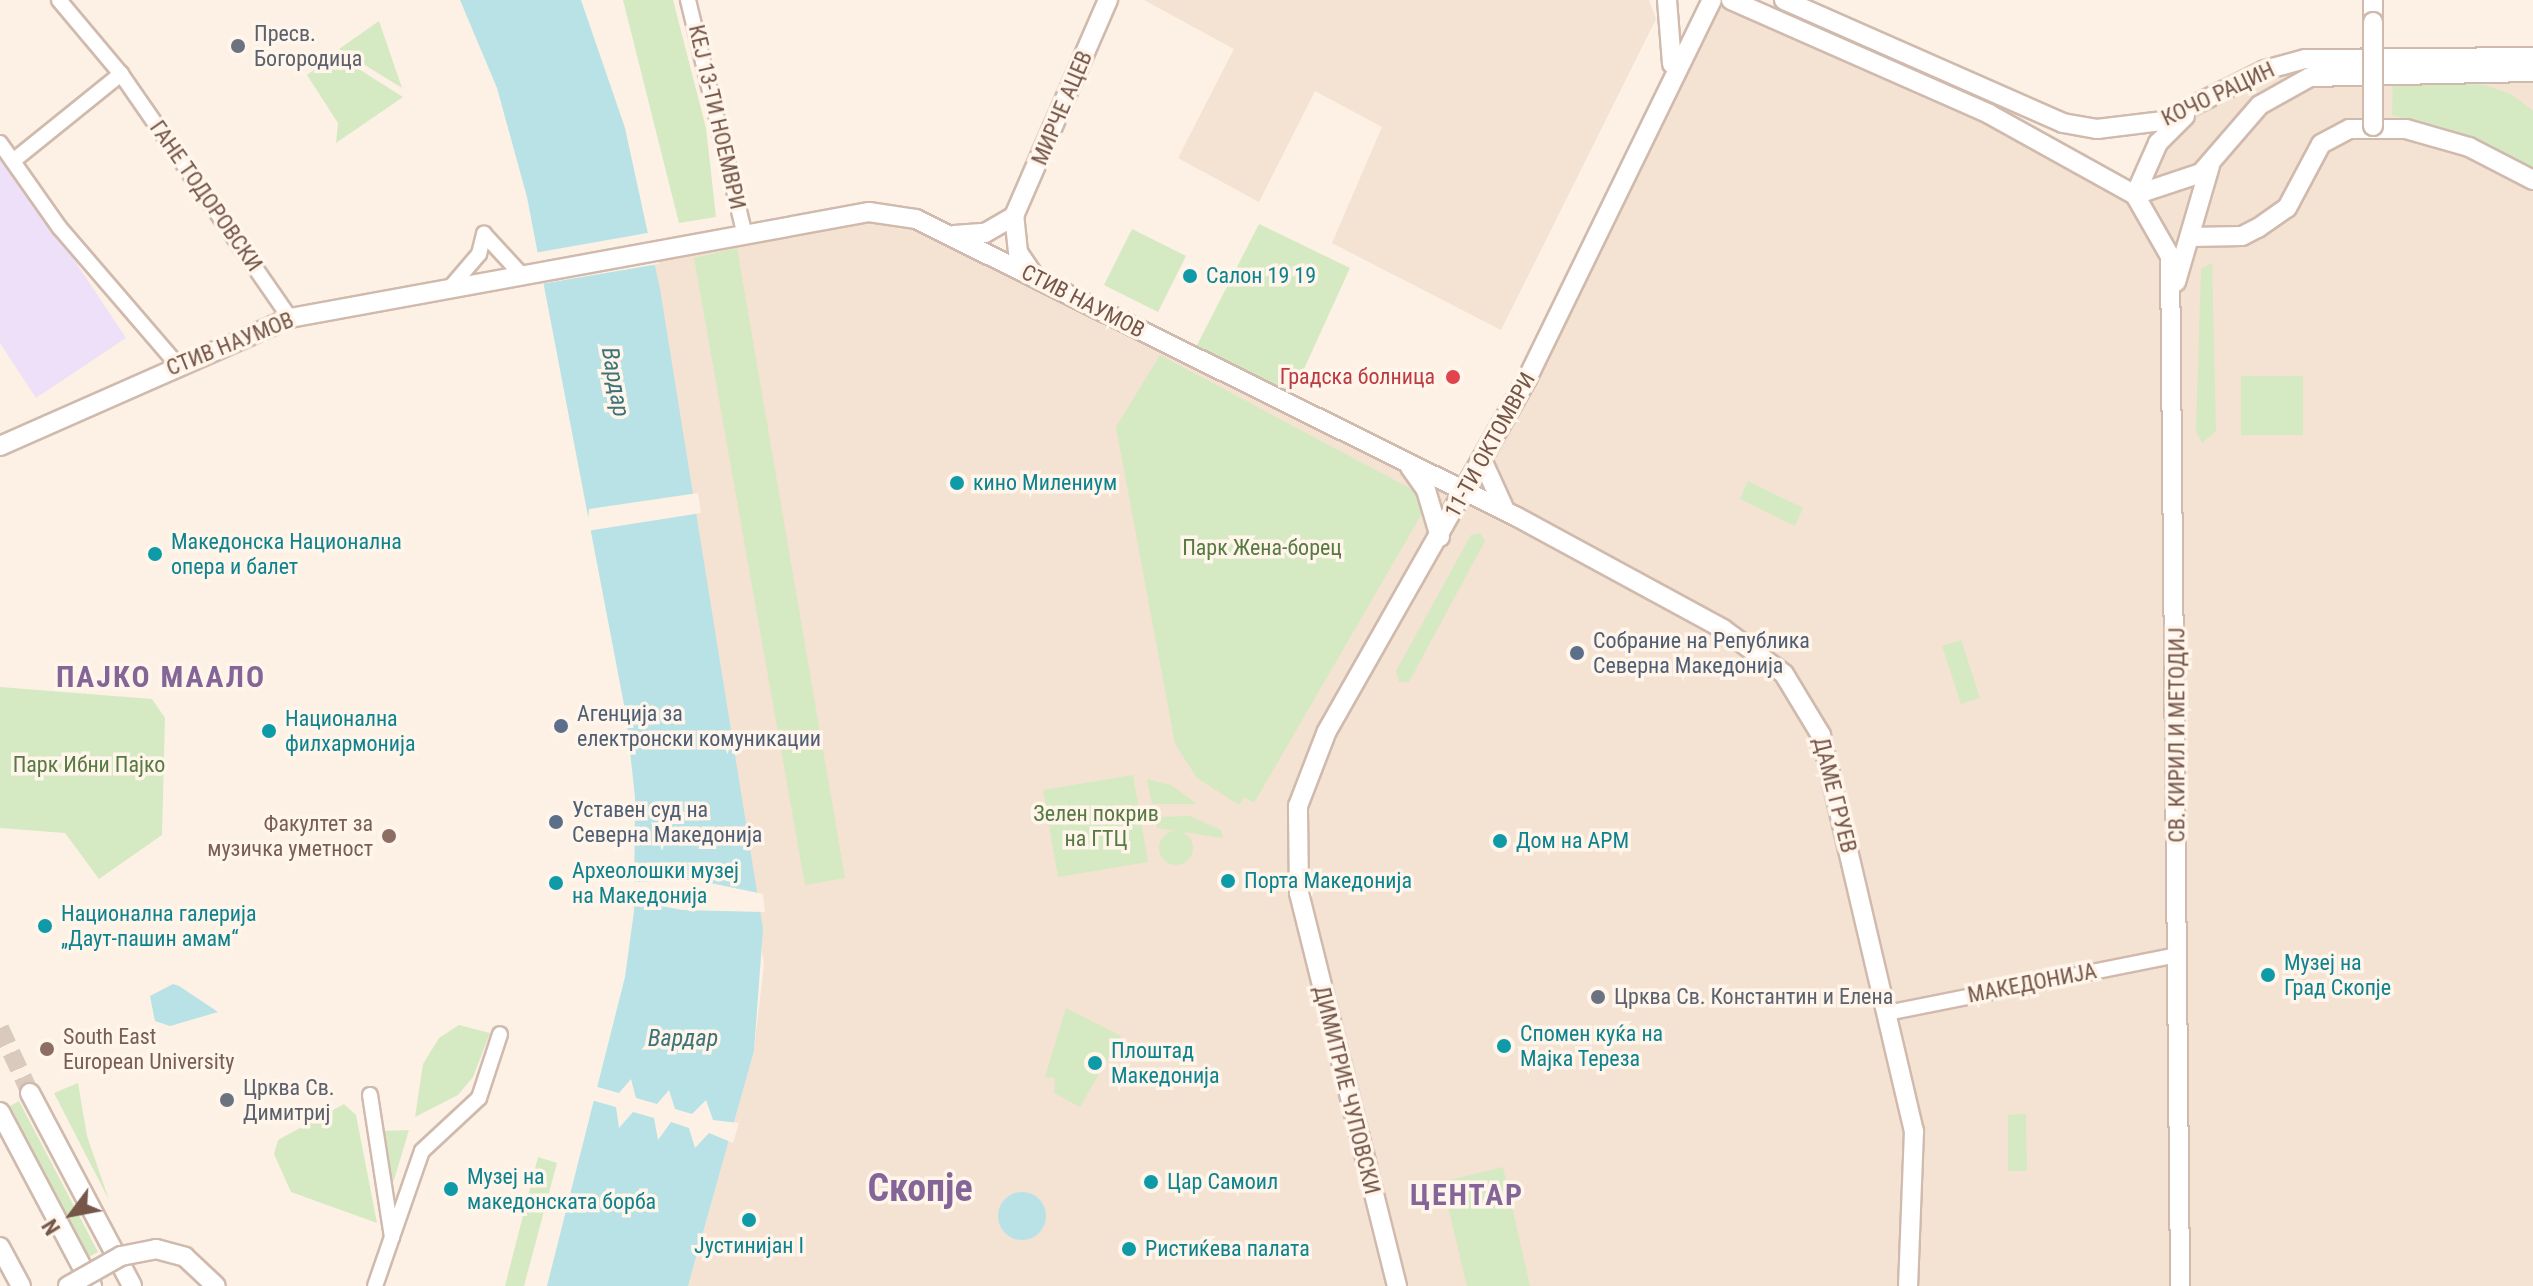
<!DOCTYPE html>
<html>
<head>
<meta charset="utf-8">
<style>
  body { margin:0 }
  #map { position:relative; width:2533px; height:1286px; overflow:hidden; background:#fcf1e4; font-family:"Roboto Condensed",sans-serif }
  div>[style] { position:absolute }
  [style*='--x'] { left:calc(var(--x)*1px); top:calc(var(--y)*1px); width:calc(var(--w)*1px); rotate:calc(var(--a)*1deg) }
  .residential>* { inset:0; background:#f4e2d2 }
  .education>* { inset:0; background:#eee0f8 }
  .green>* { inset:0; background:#d5eac2 }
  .round { border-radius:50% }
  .water>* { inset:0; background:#b8e2e6 }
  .pier>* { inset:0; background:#fcf1e4 }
  .tertiary-tunnel>* { height:18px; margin-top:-9px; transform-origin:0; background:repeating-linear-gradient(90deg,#dacabd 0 18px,transparent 0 27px) }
  .roads { filter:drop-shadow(2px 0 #d0baad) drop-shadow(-2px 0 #d0baad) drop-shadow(0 2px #d0baad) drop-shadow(0 -2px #d0baad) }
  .minor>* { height:14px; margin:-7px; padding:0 7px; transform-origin:7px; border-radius:7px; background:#fff }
  .tertiary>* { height:18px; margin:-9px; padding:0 9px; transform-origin:9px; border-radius:9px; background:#fff }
  .bridges { filter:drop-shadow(2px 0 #d0baad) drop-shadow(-2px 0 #d0baad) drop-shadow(0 2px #d0baad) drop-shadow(0 -2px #d0baad) }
  .tertiary-bridge>* { height:18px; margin:-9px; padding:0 9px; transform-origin:9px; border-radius:9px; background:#fff }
  .dots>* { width:22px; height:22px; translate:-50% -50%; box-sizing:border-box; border:4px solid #fff5ea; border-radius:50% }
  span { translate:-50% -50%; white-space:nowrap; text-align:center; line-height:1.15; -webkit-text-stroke:7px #fff5ea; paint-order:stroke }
  .worship-label { font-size:22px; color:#5b616d }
  .left { translate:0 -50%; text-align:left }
  .street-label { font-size:22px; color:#755649 }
  .culture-label { font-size:22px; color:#0d838f }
  .health-label { font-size:22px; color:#be3a42 }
  .right { translate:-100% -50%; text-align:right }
  .park-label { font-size:22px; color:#567a42 }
  .service-label { font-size:22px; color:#4e5e75 }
  .education-label { font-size:22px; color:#785e54 }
  .water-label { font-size:24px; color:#3d747a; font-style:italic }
  .district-label { font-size:30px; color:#836598; font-weight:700; letter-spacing:2px }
  .town-label { font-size:38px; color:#836598; font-weight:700 }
  .north { position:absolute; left:32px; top:1174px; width:80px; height:80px; -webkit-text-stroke:6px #fff5ea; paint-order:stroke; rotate:238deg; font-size:22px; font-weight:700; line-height:32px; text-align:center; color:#755649 }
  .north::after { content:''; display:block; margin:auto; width:28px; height:36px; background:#755649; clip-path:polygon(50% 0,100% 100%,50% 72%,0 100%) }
</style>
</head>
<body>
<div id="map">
  <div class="residential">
    <i style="clip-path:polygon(1144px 0,1649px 0,1656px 19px,1501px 330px,1332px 243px,1382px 127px,1315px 91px,1259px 202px,1178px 158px,1234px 49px)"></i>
    <i style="clip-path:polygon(1712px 0,1731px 0,1869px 59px,2134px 195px,2176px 124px,2282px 64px,2533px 57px,2533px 1286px,688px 1286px,754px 1051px,764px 964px,652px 250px,886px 212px,1466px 491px)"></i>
  </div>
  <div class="education">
    <i style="clip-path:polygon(0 148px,126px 338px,36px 398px,0 343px)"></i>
  </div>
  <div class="green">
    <i style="clip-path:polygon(623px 0,673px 0,706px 128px,716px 217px,679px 223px)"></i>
    <i style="clip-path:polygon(379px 21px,402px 88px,339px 49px)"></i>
    <i style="clip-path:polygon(335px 54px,403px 97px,336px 143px,338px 123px,307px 75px)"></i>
    <i style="clip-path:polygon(2393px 81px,2485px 85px,2511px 94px,2533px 111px,2533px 168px,2475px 139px,2392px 115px)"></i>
    <i style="clip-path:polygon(1259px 224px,1350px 268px,1288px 404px,1192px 355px)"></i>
    <i style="clip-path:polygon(1132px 229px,1186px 256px,1158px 312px,1104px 285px)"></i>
    <i style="clip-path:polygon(737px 248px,845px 878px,805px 885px,694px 258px)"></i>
    <i style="clip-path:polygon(2212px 263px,2216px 431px,2202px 443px,2196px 431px,2201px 269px)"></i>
    <i style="clip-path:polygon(1160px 355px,1417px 492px,1424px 510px,1254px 803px,1244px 797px,1239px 805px,1197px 778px,1175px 744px,1116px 427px)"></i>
    <i style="clip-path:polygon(2241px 376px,2303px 376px,2303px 435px,2241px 435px)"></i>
    <i style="clip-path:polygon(1748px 481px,1803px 508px,1795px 526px,1740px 499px)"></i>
    <i style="clip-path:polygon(1480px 533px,1485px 541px,1409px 682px,1399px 682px,1396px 671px,1471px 535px)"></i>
    <i style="clip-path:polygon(1961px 640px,1980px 698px,1961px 704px,1942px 646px)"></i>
    <i style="clip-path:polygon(0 687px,152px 699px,165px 718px,162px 835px,99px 879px,65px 833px,0 828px)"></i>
    <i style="clip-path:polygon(1133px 775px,1148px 862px,1058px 877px,1043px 790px)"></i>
    <i style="clip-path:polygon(1147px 779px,1171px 785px,1197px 804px,1152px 804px)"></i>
    <i style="clip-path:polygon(1190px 816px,1221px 830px,1223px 838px,1157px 828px,1155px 817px)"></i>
    <i class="round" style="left:1159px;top:831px;width:34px;height:34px"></i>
    <i style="clip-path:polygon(1066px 1008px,1121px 1036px,1080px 1107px,1054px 1093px,1055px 1078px,1045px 1077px)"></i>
    <i style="clip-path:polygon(459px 1025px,490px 1033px,473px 1077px,458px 1095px,415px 1117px,423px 1064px,439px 1038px)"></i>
    <i style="clip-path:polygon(78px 1083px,87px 1136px,109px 1200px,54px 1093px)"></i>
    <i style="clip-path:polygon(19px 1101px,98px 1252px,89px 1257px,10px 1106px)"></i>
    <i style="clip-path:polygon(344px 1104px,356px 1115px,377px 1223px,291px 1192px,274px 1154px,278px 1140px)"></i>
    <i style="clip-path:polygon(2026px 1114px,2027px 1171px,2008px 1171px,2008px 1115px)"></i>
    <i style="clip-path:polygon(409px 1130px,394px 1180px,392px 1182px,383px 1131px)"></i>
    <i style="clip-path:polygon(538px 1157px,557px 1163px,524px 1286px,505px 1286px)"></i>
    <i style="clip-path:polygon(1503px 1167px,1530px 1286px,1467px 1286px,1442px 1182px)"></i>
  </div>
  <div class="water">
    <i style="clip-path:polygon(460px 0,581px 0,625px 128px,660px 289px,763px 929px,754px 1051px,688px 1286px,547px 1286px,625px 977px,634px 911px,635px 797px,626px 715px,527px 197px,497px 88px)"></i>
    <i style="clip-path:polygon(173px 984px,179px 986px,218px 1012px,170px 1026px,155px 1021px,150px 996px)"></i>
    <i class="round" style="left:998px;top:1192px;width:48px;height:48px"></i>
  </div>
  <div class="pier">
    <i style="clip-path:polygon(653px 232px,659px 264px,541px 284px,534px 253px)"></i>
    <i style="clip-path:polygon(698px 493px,701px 513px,587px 531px,589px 509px)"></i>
    <i style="clip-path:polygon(696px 880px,763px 894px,765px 912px,682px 910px,631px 900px,632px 882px)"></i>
    <i style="clip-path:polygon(631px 1079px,636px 1098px,657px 1104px,669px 1090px,675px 1109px,692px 1114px,706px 1100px,713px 1120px,739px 1123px,733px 1143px,709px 1133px,695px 1148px,689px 1128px,671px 1122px,658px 1140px,654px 1118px,633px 1112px,619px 1128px,616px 1107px,591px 1100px,594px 1086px,619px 1093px)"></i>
  </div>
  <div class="tertiary-tunnel">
    <i style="--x:0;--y:1028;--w:72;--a:65.2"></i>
  </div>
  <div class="roads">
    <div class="minor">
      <i style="--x:59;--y:0;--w:97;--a:50"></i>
      <i style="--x:121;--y:74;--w:297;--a:55.3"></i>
      <i style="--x:688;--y:0;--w:242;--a:76.4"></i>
      <i style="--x:0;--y:143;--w:103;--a:54.9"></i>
      <i style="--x:59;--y:227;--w:181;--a:49.3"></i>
      <i style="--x:13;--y:161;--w:139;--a:-38.9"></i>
      <i style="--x:484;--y:234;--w:53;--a:47.3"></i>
      <i style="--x:450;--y:288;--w:45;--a:-49.5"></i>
      <i style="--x:479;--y:254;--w:21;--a:-76"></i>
      <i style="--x:1887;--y:1013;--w:296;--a:-11.3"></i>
      <i style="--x:370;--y:1095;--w:144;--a:81.2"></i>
      <i style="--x:392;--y:1237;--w:52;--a:109.1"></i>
      <i style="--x:392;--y:1237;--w:91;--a:-70.8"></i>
      <i style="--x:422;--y:1151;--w:78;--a:-42.9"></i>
      <i style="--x:479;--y:1098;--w:67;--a:-71.8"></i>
    </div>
    <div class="tertiary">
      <i style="--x:1667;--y:0;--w:64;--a:85.5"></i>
      <i style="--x:1731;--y:0;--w:282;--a:23.8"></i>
      <i style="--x:1989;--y:114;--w:167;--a:29"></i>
      <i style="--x:2135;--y:195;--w:70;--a:60.2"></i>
      <i style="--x:2170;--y:256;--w:1030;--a:89.44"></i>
      <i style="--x:1784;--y:0;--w:305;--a:23.8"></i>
      <i style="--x:2063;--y:123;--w:35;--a:10"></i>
      <i style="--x:2097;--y:129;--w:65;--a:-7"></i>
      <i style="--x:2162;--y:121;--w:115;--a:-26.3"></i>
      <i style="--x:2265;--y:70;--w:41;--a:-15.4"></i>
      <i style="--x:2305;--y:59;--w:228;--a:-0.5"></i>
      <i style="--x:2373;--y:0;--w:22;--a:90"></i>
      <i style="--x:2135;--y:195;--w:70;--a:-18.4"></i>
      <i style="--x:2201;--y:173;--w:90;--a:-49.1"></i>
      <i style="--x:2260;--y:105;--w:57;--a:-29.2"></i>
      <i style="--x:2310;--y:77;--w:223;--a:-1.3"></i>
      <i style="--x:2135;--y:195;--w:57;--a:-66.1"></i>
      <i style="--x:2158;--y:143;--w:38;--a:-45"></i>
      <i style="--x:954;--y:235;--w:31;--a:-4"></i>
      <i style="--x:985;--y:233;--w:34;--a:-30"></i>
      <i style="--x:2190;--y:237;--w:52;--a:-1.1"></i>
      <i style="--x:2242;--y:236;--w:18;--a:-27"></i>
      <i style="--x:2258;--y:228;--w:35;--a:-35"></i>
      <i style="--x:2287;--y:208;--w:72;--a:-62"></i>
      <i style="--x:2321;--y:144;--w:32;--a:-28"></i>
      <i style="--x:2349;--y:129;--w:57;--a:0"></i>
      <i style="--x:2406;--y:129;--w:66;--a:15.9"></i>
      <i style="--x:2469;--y:147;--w:72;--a:27.3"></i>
      <i style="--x:1032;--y:273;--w:25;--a:-124"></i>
      <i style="--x:1018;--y:252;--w:36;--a:-96"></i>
      <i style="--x:1014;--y:216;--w:236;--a:-66.5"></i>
      <i style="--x:2176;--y:282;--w:121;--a:-73.7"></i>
      <i style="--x:0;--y:446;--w:317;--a:-23.8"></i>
      <i style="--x:290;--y:318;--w:589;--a:-10.37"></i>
      <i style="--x:869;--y:212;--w:48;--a:8.5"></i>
      <i style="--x:916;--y:219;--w:671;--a:26.37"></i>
      <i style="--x:1517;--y:517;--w:234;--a:28.5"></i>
      <i style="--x:1723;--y:629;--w:76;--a:36.4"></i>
      <i style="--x:1784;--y:674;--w:71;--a:58.8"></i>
      <i style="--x:1821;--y:735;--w:407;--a:76.8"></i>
      <i style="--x:1914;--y:1131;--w:155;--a:92.2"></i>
      <i style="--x:1483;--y:462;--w:53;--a:65.4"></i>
      <i style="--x:1410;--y:467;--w:28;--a:55"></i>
      <i style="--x:1426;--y:490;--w:49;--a:73.4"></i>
      <i style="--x:30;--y:1093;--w:218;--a:62.1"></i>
      <i style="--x:0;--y:1112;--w:197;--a:62.1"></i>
      <i style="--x:0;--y:1247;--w:44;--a:61.7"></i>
      <i style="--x:1397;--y:1286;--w:405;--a:-104"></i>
      <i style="--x:1299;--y:893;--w:87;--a:-90.7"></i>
      <i style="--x:1298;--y:806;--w:80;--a:-68.9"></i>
      <i style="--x:1327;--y:731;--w:405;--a:-60.4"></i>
      <i style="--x:1527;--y:379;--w:422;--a:-64"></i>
    </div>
  </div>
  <div class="bridges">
    <div class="tertiary-bridge">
      <i style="--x:2373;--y:22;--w:104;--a:90"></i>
      <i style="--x:68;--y:1286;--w:61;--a:-29.5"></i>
      <i style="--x:121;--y:1256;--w:36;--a:-11"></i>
      <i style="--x:156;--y:1249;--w:30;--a:15"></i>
      <i style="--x:185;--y:1257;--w:42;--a:43.1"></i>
    </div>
  </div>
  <div class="dots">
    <i style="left:238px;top:46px;background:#6b7280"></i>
    <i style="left:1190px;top:276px;background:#0f9aa8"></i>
    <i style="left:1453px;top:377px;background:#e0444e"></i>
    <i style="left:957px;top:483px;background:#0f9aa8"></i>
    <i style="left:155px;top:554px;background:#0f9aa8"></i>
    <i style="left:1577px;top:653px;background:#5c6f8a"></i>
    <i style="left:561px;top:726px;background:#5c6f8a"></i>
    <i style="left:269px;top:731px;background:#0f9aa8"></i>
    <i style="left:556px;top:822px;background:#5c6f8a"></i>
    <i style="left:389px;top:836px;background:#8d6e63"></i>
    <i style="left:1500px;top:841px;background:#0f9aa8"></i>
    <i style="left:1228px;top:881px;background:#0f9aa8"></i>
    <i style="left:556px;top:883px;background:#0f9aa8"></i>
    <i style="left:45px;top:926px;background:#0f9aa8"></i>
    <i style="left:2268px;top:975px;background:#0f9aa8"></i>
    <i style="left:1598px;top:997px;background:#6b7280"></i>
    <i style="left:1504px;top:1046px;background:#0f9aa8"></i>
    <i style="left:47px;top:1049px;background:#8d6e63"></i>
    <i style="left:1095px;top:1063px;background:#0f9aa8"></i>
    <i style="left:227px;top:1100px;background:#6b7280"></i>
    <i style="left:1151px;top:1182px;background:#0f9aa8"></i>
    <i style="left:451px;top:1189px;background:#0f9aa8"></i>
    <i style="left:749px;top:1220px;background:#0f9aa8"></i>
    <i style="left:1129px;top:1249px;background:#0f9aa8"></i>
  </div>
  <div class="worship-label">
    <span class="left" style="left:254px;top:46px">Пресв.<br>Богородица</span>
    <span class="left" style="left:1614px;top:997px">Црква Св. Константин и Елена</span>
    <span class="left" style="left:243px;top:1100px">Црква Св.<br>Димитриј</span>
  </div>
  <div class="street-label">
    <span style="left:2218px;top:94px;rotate:-25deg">КОЧО РАЦИН</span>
    <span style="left:1062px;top:108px;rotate:-67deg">МИРЧЕ АЦЕВ</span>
    <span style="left:717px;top:117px;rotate:77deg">КЕЈ 13-ТИ НОЕМВРИ</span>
    <span style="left:206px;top:196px;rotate:55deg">ГАНЕ ТОДОРОВСКИ</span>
    <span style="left:1083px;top:301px;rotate:27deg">СТИВ НАУМОВ</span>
    <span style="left:230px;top:344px;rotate:-22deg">СТИВ НАУМОВ</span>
    <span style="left:1490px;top:445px;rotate:-61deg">11-ТИ ОКТОМВРИ</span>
    <span style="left:2177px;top:735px;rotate:-90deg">СВ. КИРИЛ И МЕТОДИЈ</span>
    <span style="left:1835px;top:795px;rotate:76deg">ДАМЕ ГРУЕВ</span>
    <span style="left:2032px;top:983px;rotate:-11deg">МАКЕДОНИЈА</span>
    <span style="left:1347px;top:1090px;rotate:76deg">ДИМИТРИЕ ЧУПОВСКИ</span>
  </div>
  <div class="culture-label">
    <span class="left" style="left:1206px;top:276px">Салон 19 19</span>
    <span class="left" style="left:973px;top:483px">кино Милениум</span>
    <span class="left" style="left:171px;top:554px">Македонска Национална<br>опера и балет</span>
    <span class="left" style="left:285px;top:731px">Национална<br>филхармонија</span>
    <span class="left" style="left:1516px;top:841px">Дом на АРМ</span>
    <span class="left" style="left:572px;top:883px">Археолошки музеј<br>на Македонија</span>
    <span class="left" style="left:1244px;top:881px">Порта Македонија</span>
    <span class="left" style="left:61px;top:926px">Национална галерија<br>„Даут-пашин амам“</span>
    <span class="left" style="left:2284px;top:975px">Музеј на<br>Град Скопје</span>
    <span class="left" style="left:1520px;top:1046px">Спомен куќа на<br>Мајка Тереза</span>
    <span class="left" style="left:1111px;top:1063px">Плоштад<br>Македонија</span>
    <span class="left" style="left:467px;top:1189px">Музеј на<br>македонската борба</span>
    <span class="left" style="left:1167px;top:1182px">Цар Самоил</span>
    <span style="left:749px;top:1246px">Јустинијан I</span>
    <span class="left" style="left:1145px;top:1249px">Ристиќева палата</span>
  </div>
  <div class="health-label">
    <span class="right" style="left:1435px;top:377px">Градска болница</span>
  </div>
  <div class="park-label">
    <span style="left:1262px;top:548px">Парк Жена-борец</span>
    <span style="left:89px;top:765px">Парк Ибни Пајко</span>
    <span style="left:1096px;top:826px">Зелен покрив<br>на ГТЦ</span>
  </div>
  <div class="service-label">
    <span class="left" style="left:1593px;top:653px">Собрание на Република<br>Северна Македонија</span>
    <span class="left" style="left:577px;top:726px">Агенција за<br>електронски комуникации</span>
    <span class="left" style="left:572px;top:822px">Уставен суд на<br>Северна Македонија</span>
  </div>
  <div class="education-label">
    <span class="right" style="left:373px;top:836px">Факултет за<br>музичка уметност</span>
    <span class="left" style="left:63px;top:1049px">South East<br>European University</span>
  </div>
  <div class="water-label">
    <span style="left:615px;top:382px;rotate:80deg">Вардар</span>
    <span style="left:683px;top:1039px">Вардар</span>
  </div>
  <div class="district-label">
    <span style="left:161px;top:677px">ПАЈКО МААЛО</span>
    <span style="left:1467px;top:1195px">ЦЕНТАР</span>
  </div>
  <div class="town-label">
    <span style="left:920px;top:1189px">Скопје</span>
  </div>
  <div class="north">N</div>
</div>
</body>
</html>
